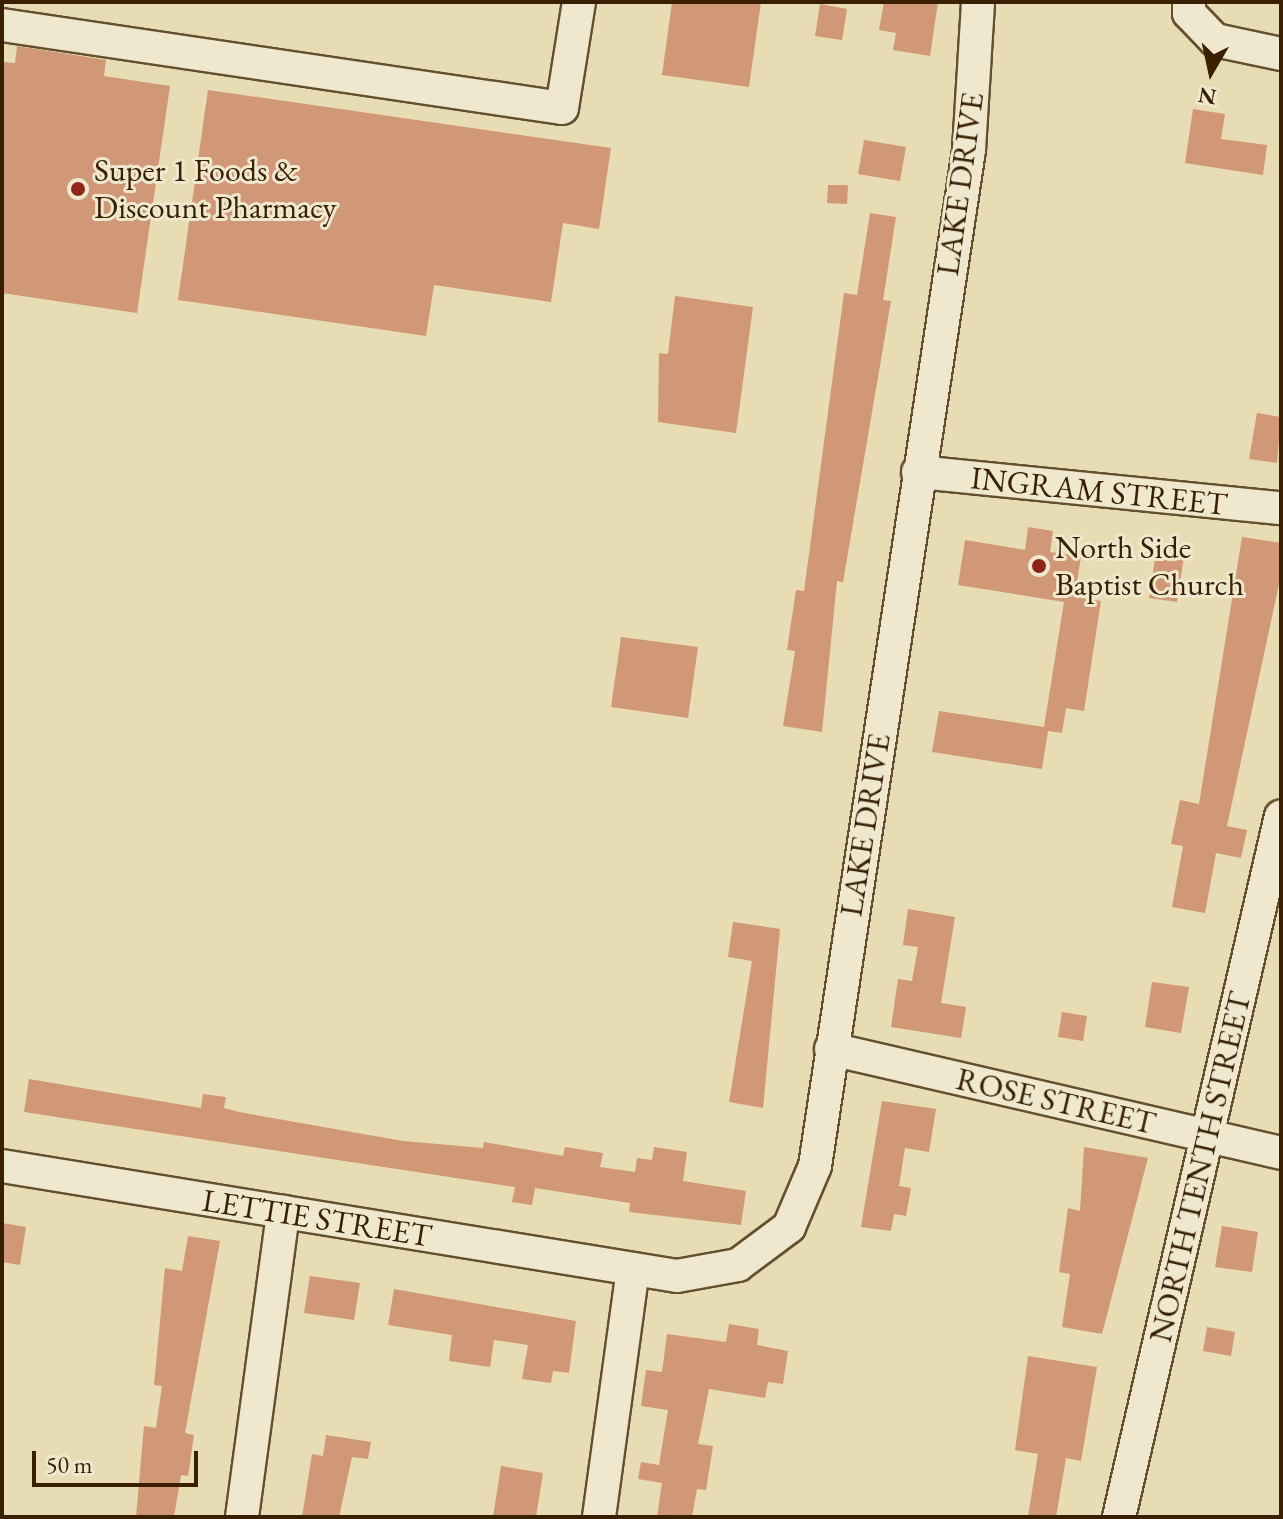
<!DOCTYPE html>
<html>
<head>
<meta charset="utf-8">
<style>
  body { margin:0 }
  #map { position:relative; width:1283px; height:1519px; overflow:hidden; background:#e7dcb3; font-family:"EB Garamond",serif }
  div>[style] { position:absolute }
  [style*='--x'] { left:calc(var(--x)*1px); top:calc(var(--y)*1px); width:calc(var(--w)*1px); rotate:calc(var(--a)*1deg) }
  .building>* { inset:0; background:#d09877 }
  .roads { filter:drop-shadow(2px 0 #644f2f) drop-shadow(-2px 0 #644f2f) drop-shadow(0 2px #644f2f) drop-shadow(0 -2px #644f2f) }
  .minor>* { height:32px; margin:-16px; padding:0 16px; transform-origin:16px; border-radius:16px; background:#efe8ce }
  .dots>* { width:22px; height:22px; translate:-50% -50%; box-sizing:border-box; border:4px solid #efe8ce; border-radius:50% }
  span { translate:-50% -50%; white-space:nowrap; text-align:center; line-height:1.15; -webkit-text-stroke:6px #efe8ce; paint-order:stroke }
  .poi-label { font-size:32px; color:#392003 }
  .left { translate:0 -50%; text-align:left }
  .street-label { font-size:32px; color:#392003 }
  .frame { position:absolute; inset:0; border:4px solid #392003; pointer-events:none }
  .north { position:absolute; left:1171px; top:32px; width:80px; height:80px; -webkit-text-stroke:6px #efe8ce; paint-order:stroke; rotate:189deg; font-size:22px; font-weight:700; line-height:32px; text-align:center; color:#392003 }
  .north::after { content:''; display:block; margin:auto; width:28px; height:36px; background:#392003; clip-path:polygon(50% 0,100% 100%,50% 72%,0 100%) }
  .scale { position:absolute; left:32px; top:1451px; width:166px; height:36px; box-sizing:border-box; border:4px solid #392003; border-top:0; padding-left:10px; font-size:24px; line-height:28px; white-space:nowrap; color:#392003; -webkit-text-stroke:6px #efe8ce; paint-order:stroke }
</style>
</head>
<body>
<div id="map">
  <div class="building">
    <i style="clip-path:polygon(672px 2px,761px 2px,749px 87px,662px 75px)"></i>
    <i style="clip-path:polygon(884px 2px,938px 2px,930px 56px,893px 50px,896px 33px,879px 30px)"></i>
    <i style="clip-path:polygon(820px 4px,847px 9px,842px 40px,815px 36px)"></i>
    <i style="clip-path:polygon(17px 46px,106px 60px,104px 76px,170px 86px,137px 313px,2px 293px,2px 62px,15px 63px)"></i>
    <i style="clip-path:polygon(208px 90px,611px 148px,599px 229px,563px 223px,551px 302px,434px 285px,426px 336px,178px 300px)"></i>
    <i style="clip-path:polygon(1193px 109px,1225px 114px,1221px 139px,1267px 145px,1263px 175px,1185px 163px)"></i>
    <i style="clip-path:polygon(864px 140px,906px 147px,900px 181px,858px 174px)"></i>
    <i style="clip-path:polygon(828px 185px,848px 185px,847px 204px,827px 203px)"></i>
    <i style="clip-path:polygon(870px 213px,896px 217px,883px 300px,891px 301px,843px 582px,837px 581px,822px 732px,783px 726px,795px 651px,787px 650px,796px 590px,804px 591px,844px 293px,857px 295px)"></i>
    <i style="clip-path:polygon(675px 296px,753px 307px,736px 433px,658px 422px,659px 353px,668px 354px)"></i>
    <i style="clip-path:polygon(1257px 413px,1281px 417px,1277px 463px,1249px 459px)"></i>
    <i style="clip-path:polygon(1028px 527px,1053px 531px,1050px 552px,1081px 556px,1075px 597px,1101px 601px,1084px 711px,1066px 708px,1062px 733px,1048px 731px,1042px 769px,932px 752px,939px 711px,1044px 727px,1064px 602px,958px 585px,965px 540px,1025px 550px)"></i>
    <i style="clip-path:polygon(1242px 537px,1281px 543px,1281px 575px,1227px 826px,1247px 830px,1241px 858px,1216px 853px,1205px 913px,1172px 907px,1183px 846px,1171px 844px,1180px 800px,1199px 804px)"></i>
    <i style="clip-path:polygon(1156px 552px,1184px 557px,1177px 602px,1149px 598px)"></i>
    <i style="clip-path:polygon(621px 637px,698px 647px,688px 718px,611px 707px)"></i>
    <i style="clip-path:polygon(908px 909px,955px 917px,941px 1003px,966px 1007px,961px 1038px,891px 1027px,898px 979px,912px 981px,918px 947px,903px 945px)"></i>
    <i style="clip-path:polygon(733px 922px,780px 929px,763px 1108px,729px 1102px,752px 961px,728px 957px)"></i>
    <i style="clip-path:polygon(1152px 982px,1189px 987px,1181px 1033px,1145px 1027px)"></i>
    <i style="clip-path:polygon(1062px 1012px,1087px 1016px,1083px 1041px,1058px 1037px)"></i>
    <i style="clip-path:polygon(29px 1079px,201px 1108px,203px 1094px,226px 1097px,224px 1108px,239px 1112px,403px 1141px,483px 1148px,484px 1142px,563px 1156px,565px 1147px,603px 1153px,600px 1167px,635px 1172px,637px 1158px,652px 1160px,654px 1147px,687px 1152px,683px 1181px,746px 1191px,741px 1225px,629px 1212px,630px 1203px,535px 1188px,532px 1205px,512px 1202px,515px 1187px,24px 1112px)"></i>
    <i style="clip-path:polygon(882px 1101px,936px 1109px,929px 1152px,905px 1148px,899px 1186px,911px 1188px,906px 1216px,894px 1214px,891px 1231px,861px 1227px)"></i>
    <i style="clip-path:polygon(1084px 1147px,1148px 1158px,1102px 1334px,1062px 1327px,1070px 1274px,1059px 1272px,1068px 1208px,1080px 1211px)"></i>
    <i style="clip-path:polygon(2px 1223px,26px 1227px,20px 1265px,2px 1262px)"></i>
    <i style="clip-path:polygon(1222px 1226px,1258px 1232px,1252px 1272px,1215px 1267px)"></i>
    <i style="clip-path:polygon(188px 1236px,220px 1241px,185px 1433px,194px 1435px,188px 1476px,181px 1475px,174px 1517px,136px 1517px,144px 1426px,156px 1428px,162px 1386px,154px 1385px,165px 1268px,182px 1271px)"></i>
    <i style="clip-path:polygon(310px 1276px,360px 1283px,354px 1320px,304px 1313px)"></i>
    <i style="clip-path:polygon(394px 1289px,576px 1321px,569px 1373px,553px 1371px,551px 1383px,522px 1379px,528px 1345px,494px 1340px,490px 1367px,449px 1361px,452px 1335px,388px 1325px)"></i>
    <i style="clip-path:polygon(729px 1324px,759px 1329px,757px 1345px,788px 1351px,783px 1384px,768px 1382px,765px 1398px,709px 1389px,698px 1444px,713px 1446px,706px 1490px,697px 1489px,692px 1517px,657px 1517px,662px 1483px,638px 1479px,641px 1462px,659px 1465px,668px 1410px,641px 1406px,646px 1370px,662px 1372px,667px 1334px,726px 1342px)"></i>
    <i style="clip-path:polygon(1207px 1327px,1235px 1332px,1231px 1356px,1203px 1351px)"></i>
    <i style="clip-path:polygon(1028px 1356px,1097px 1367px,1081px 1461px,1066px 1458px,1056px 1517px,1028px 1517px,1038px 1454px,1015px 1450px)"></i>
    <i style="clip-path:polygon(326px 1435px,371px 1442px,368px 1459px,352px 1457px,339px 1517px,302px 1517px,312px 1454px,323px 1456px)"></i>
    <i style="clip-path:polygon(501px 1466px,543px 1473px,536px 1517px,493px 1517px)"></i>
  </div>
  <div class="roads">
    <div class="minor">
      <i style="--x:1189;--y:2;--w:11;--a:90"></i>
      <i style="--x:1189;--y:13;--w:37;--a:46"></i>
      <i style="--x:1215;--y:40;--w:67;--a:12"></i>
      <i style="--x:2;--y:25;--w:566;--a:8.43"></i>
      <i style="--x:562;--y:108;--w:107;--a:-80.9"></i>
      <i style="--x:918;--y:472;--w:365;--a:5.7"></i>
      <i style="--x:831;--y:1049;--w:462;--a:13"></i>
      <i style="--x:2;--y:1166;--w:684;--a:9.26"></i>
      <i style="--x:677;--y:1276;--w:62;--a:-10.2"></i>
      <i style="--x:738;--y:1265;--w:64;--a:-36.7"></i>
      <i style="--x:789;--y:1227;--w:66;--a:-66.9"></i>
      <i style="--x:815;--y:1166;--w:1028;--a:-81.38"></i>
      <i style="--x:969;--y:150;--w:148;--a:-86.5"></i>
      <i style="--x:242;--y:1517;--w:308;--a:-82.3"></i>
      <i style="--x:599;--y:1517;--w:249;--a:-82.2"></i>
      <i style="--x:1119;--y:1517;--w:719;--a:-76.99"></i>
    </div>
  </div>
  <div class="dots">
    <i style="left:78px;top:189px;background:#8f2418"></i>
    <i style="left:1039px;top:566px;background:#8f2418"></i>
  </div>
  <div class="poi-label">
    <span class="left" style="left:94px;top:189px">Super 1 Foods &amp;<br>Discount Pharmacy</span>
    <span class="left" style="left:1055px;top:566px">North Side<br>Baptist Church</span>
  </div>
  <div class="street-label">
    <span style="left:960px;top:184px;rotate:-82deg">LAKE DRIVE</span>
    <span style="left:1099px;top:491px;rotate:6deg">INGRAM STREET</span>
    <span style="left:865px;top:825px;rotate:-81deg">LAKE DRIVE</span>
    <span style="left:1056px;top:1101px;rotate:13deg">ROSE STREET</span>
    <span style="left:1200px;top:1167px;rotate:-77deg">NORTH TENTH STREET</span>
    <span style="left:317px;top:1218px;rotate:9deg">LETTIE STREET</span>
  </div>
  <div class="frame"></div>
  <div class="north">N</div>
  <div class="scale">50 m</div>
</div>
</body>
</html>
